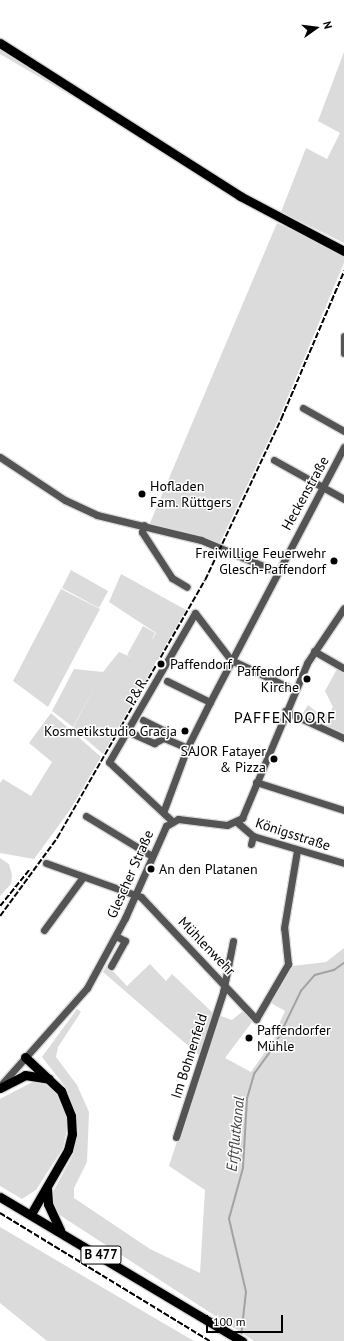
<!DOCTYPE html>
<html>
<head>
<meta charset="utf-8">
<style>
  body { margin:0 }
  #map { position:relative; width:344px; height:1341px; overflow:hidden; background:#fff; font-family:"PT Sans",sans-serif }
  div>[style] { position:absolute }
  [style*='--x'] { left:calc(var(--x)*1px); top:calc(var(--y)*1px); width:calc(var(--w)*1px); rotate:calc(var(--a)*1deg) }
  .green>* { inset:0; background:#dbdbdb }
  .stream>* { height:1.5px; margin:-0.75px; padding:0 0.75px; transform-origin:0.75px; border-radius:0.75px; background:#a2a2a2 }
  .roads { filter:drop-shadow(1px 0 #dbdbdb) drop-shadow(-1px 0 #dbdbdb) drop-shadow(0 1px #dbdbdb) drop-shadow(0 -1px #dbdbdb) }
  .minor>* { height:7px; margin:-3.5px; padding:0 3.5px; transform-origin:3.5px; border-radius:3.5px; background:#545454 }
  .major>* { height:9px; margin:-4.5px; padding:0 4.5px; transform-origin:4.5px; border-radius:4.5px; background:#000 }
  .rail>* { height:1.5px; margin-top:-0.75px; transform-origin:0; background:repeating-linear-gradient(90deg,#000 0 6px,transparent 0 8px) }
  .dots>* { width:11px; height:11px; translate:-50% -50%; box-sizing:border-box; border:2px solid #fff; border-radius:50% }
  span { translate:-50% -50%; white-space:nowrap; text-align:center; line-height:1.15; -webkit-text-stroke:3px #fff; paint-order:stroke }
  .shield-label span { padding:1px 3px; background:#fff; border:1px solid; border-radius:3px; -webkit-text-stroke-width:0 }
  .shield-label { font-size:13px; color:#000; font-weight:700 }
  .poi-label { font-size:14px; color:#000 }
  .left { translate:0 -50%; text-align:left }
  .right { translate:-100% -50%; text-align:right }
  .street-label { font-size:14px; color:#000 }
  .water-label { font-size:15px; color:#434343; font-style:italic }
  .quarter-label { font-size:16px; color:#000; letter-spacing:1px }
  .north { position:absolute; left:296px; top:8px; width:40px; height:40px; -webkit-text-stroke:3px #fff; paint-order:stroke; rotate:76deg; font-size:11px; font-weight:700; line-height:16px; text-align:center; color:#000 }
  .north::after { content:''; display:block; margin:auto; width:14px; height:18px; background:#000; clip-path:polygon(50% 0,100% 100%,50% 72%,0 100%) }
  .scale { position:absolute; left:206px; top:1315px; width:77px; height:18px; box-sizing:border-box; border:2px solid #000; border-top:0; padding-left:5px; font-size:12px; line-height:14px; white-space:nowrap; color:#000; -webkit-text-stroke:3px #fff; paint-order:stroke }
</style>
</head>
<body>
<div id="map">
  <div class="green">
    <i style="clip-path:polygon(0 47px,76px 95px,75px 98px,0 54px)"></i>
    <i style="clip-path:polygon(344px 52px,344px 243px,281px 212px,306px 148px,327px 159px,340px 133px,318px 121px)"></i>
    <i style="clip-path:polygon(277px 223px,344px 254px,344px 263px,279px 418px,219px 545px,150px 523px)"></i>
    <i style="clip-path:polygon(71px 570px,108px 591px,99px 608px,62px 588px)"></i>
    <i style="clip-path:polygon(121px 574px,186px 610px,103px 754px,73px 728px,97px 682px,73px 727px,52px 711px,74px 669px,103px 672px,119px 652px,133px 658px,127px 655px,143px 626px,155px 633px,150px 643px,156px 633px,109px 602px)"></i>
    <i style="clip-path:polygon(61px 589px,100px 609px,48px 707px,13px 681px)"></i>
    <i style="clip-path:polygon(337px 669px,344px 672px,344px 733px,302px 715px,308px 705px,318px 713px,329px 714px,333px 707px,325px 691px)"></i>
    <i style="clip-path:polygon(51px 713px,101px 757px,70px 810px,34px 859px,0 853px,0 783px,3px 779px,31px 796px,52px 762px,29px 743px)"></i>
    <i style="clip-path:polygon(0 858px,9px 864px,12px 875px,11px 884px,0 896px)"></i>
    <i style="clip-path:polygon(344px 948px,344px 1341px,254px 1341px,58px 1214px,52px 1203px,54px 1190px,74px 1153px,77px 1118px,67px 1089px,42px 1057px,77px 1009px,81px 1012px,58px 1047px,56px 1057px,77px 1085px,89px 1112px,87px 1162px,74px 1188px,74px 1198px,150px 1249px,200px 1273px,205px 1190px,169px 1166px,218px 1015px,232px 1020px,243px 1011px,252px 1022px,225px 1058px,251px 1072px,281px 1029px,280px 1022px,285px 1011px,271px 1003px,292px 966px,326px 962px)"></i>
    <i style="clip-path:polygon(150px 964px,166px 981px,172px 974px,214px 1014px,200px 1056px,103px 972px,107px 965px,127px 986px)"></i>
    <i style="clip-path:polygon(38px 1079px,55px 1092px,61px 1103px,66px 1117px,66px 1134px,63px 1148px,36px 1190px,22px 1199px,0 1186px,0 1099px)"></i>
    <i style="clip-path:polygon(0 1227px,134px 1306px,194px 1341px,47px 1341px,0 1303px)"></i>
  </div>
  <div class="stream">
    <i style="--x:241;--y:1337;--w:45;--a:-83.7"></i>
    <i style="--x:246;--y:1292;--w:75;--a:-103.1"></i>
    <i style="--x:229;--y:1219;--w:53;--a:-74.6"></i>
    <i style="--x:243;--y:1168;--w:69;--a:-86.7"></i>
    <i style="--x:247;--y:1099;--w:26;--a:-74"></i>
    <i style="--x:254;--y:1074;--w:36;--a:-54"></i>
    <i style="--x:275;--y:1045;--w:60;--a:-64.3"></i>
    <i style="--x:301;--y:991;--w:21;--a:-49"></i>
    <i style="--x:315;--y:975;--w:20;--a:-15"></i>
    <i style="--x:334;--y:970;--w:12;--a:-35"></i>
  </div>
  <div class="roads">
    <div class="minor">
      <i style="--x:344;--y:336;--w:17;--a:90"></i>
      <i style="--x:303;--y:408;--w:47;--a:29.3"></i>
      <i style="--x:0;--y:457;--w:78;--a:33.5"></i>
      <i style="--x:65;--y:500;--w:35;--a:25"></i>
      <i style="--x:97;--y:515;--w:107;--a:13.5"></i>
      <i style="--x:201;--y:540;--w:83;--a:22.6"></i>
      <i style="--x:274;--y:460;--w:80;--a:29.1"></i>
      <i style="--x:144;--y:525;--w:7;--a:106"></i>
      <i style="--x:142;--y:532;--w:55;--a:56.9"></i>
      <i style="--x:172;--y:578;--w:17;--a:31"></i>
      <i style="--x:314;--y:651;--w:34;--a:30"></i>
      <i style="--x:167;--y:681;--w:48;--a:26"></i>
      <i style="--x:285;--y:711;--w:65;--a:24.6"></i>
      <i style="--x:143;--y:720;--w:22;--a:27"></i>
      <i style="--x:163;--y:730;--w:8;--a:83"></i>
      <i style="--x:127;--y:731;--w:30;--a:24"></i>
      <i style="--x:154;--y:743;--w:11;--a:-27"></i>
      <i style="--x:164;--y:738;--w:25;--a:23"></i>
      <i style="--x:256;--y:782;--w:92;--a:17.7"></i>
      <i style="--x:164;--y:810;--w:66;--a:-69.6"></i>
      <i style="--x:187;--y:748;--w:51;--a:-63.4"></i>
      <i style="--x:210;--y:702;--w:288;--a:-62.3"></i>
      <i style="--x:86;--y:816;--w:77;--a:31.2"></i>
      <i style="--x:172;--y:821;--w:86;--a:-136.9"></i>
      <i style="--x:109;--y:762;--w:172;--a:-60"></i>
      <i style="--x:195;--y:613;--w:59;--a:52.5"></i>
      <i style="--x:231;--y:660;--w:63;--a:25.3"></i>
      <i style="--x:238;--y:823;--w:20;--a:41"></i>
      <i style="--x:253;--y:836;--w:95;--a:16.5"></i>
      <i style="--x:251;--y:844;--w:8;--a:-76"></i>
      <i style="--x:46;--y:863;--w:101;--a:19.7"></i>
      <i style="--x:141;--y:897;--w:168;--a:46.7"></i>
      <i style="--x:256;--y:1019;--w:64;--a:-59.8"></i>
      <i style="--x:288;--y:964;--w:36;--a:-96"></i>
      <i style="--x:284;--y:928;--w:79;--a:-80.5"></i>
      <i style="--x:44;--y:930;--w:66;--a:-53.7"></i>
      <i style="--x:111;--y:966;--w:29;--a:-61"></i>
      <i style="--x:125;--y:941;--w:10;--a:-151"></i>
      <i style="--x:0;--y:1086;--w:131;--a:-48.4"></i>
      <i style="--x:87;--y:988;--w:80;--a:-61.5"></i>
      <i style="--x:125;--y:918;--w:101;--a:-66"></i>
      <i style="--x:166;--y:826;--w:14;--a:-30"></i>
      <i style="--x:178;--y:819;--w:49;--a:7"></i>
      <i style="--x:227;--y:825;--w:17;--a:-25"></i>
      <i style="--x:242;--y:818;--w:168;--a:-67.2"></i>
      <i style="--x:307;--y:663;--w:66;--a:-56.1"></i>
      <i style="--x:176;--y:1137;--w:152;--a:-72"></i>
      <i style="--x:223;--y:992;--w:52;--a:-78.9"></i>
    </div>
    <div class="major">
      <i style="--x:0;--y:43;--w:285;--a:32.5"></i>
      <i style="--x:240;--y:196;--w:118;--a:27.9"></i>
      <i style="--x:25;--y:1057;--w:50;--a:43.4"></i>
      <i style="--x:61;--y:1091;--w:27;--a:68"></i>
      <i style="--x:71;--y:1116;--w:18;--a:87"></i>
      <i style="--x:72;--y:1134;--w:16;--a:104"></i>
      <i style="--x:68;--y:1150;--w:74;--a:120"></i>
      <i style="--x:0;--y:1088;--w:28;--a:-27"></i>
      <i style="--x:25;--y:1075;--w:24;--a:9"></i>
      <i style="--x:47;--y:1188;--w:16;--a:86"></i>
      <i style="--x:48;--y:1204;--w:29;--a:65"></i>
      <i style="--x:0;--y:1197;--w:282;--a:30.8"></i>
    </div>
  </div>
  <div class="rail">
    <i style="--x:0;--y:906;--w:46;--a:-51.1"></i>
    <i style="--x:0;--y:916;--w:97;--a:-53.8"></i>
    <i style="--x:57;--y:838;--w:297;--a:-60.2"></i>
    <i style="--x:205;--y:580;--w:178;--a:-64.7"></i>
    <i style="--x:281;--y:419;--w:161;--a:-66.9"></i>
    <i style="--x:0;--y:1213;--w:246;--a:31.4"></i>
  </div>
  <div class="dots">
    <i style="left:142px;top:494px;background:#000"></i>
    <i style="left:334px;top:561px;background:#000"></i>
    <i style="left:161px;top:664px;background:#000"></i>
    <i style="left:307px;top:679px;background:#000"></i>
    <i style="left:185px;top:731px;background:#000"></i>
    <i style="left:274px;top:759px;background:#000"></i>
    <i style="left:151px;top:869px;background:#000"></i>
    <i style="left:249px;top:1038px;background:#000"></i>
  </div>
  <div class="shield-label">
    <span style="left:101px;top:1255px">B 477</span>
  </div>
  <div class="poi-label">
    <span class="left" style="left:150px;top:494px">Hofladen<br>Fam. Rüttgers</span>
    <span class="right" style="left:326px;top:561px">Freiwillige Feuerwehr<br>Glesch-Paffendorf</span>
    <span class="left" style="left:170px;top:664px">Paffendorf</span>
    <span class="right" style="left:299px;top:679px">Paffendorf<br>Kirche</span>
    <span class="right" style="left:177px;top:731px">Kosmetikstudio Gracja</span>
    <span class="right" style="left:266px;top:759px">SAJOR Fatayer<br>&amp; Pizza</span>
    <span class="left" style="left:159px;top:869px">An den Platanen</span>
    <span class="left" style="left:257px;top:1038px">Paffendorfer<br>Mühle</span>
  </div>
  <div class="street-label">
    <span style="left:305px;top:493px;rotate:-61deg">Heckenstraße</span>
    <span style="left:136px;top:692px;rotate:-60deg">P&amp;R</span>
    <span style="left:293px;top:834px;rotate:18deg">Königsstraße</span>
    <span style="left:130px;top:874px;rotate:-66deg">Glescher Straße</span>
    <span style="left:207px;top:946px;rotate:46deg">Mühlenwehr</span>
    <span style="left:189px;top:1056px;rotate:-72deg">Im Bohnenfeld</span>
  </div>
  <div class="water-label">
    <span style="left:235px;top:1134px;rotate:-84deg">Erftflutkanal</span>
  </div>
  <div class="quarter-label">
    <span style="left:285px;top:717px">PAFFENDORF</span>
  </div>
  <div class="north">N</div>
  <div class="scale">100 m</div>
</div>
</body>
</html>
